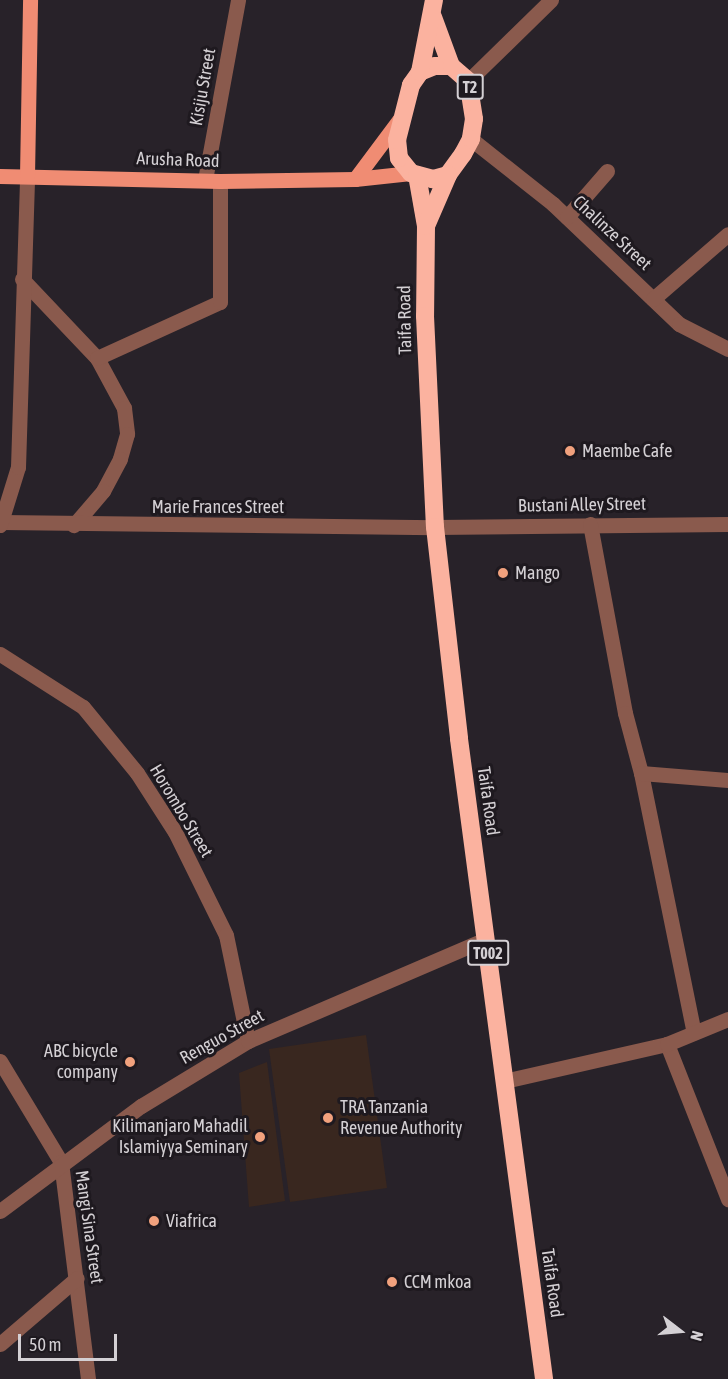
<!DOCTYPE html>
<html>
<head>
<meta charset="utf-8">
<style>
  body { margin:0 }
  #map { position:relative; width:728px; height:1379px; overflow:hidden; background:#282229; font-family:"Asap Condensed",sans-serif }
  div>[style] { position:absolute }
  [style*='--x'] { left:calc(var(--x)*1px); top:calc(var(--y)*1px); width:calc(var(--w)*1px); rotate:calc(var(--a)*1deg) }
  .education>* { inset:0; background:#39271f }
  .minor>* { height:15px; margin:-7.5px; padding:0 7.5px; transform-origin:7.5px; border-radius:7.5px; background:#8a5a4d }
  .major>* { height:15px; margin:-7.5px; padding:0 7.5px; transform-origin:7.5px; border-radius:7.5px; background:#f08c73 }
  .highway>* { height:18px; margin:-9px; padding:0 9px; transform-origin:9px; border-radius:9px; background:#fbb29f }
  .dots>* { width:16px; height:16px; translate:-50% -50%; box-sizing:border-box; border:3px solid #1e191f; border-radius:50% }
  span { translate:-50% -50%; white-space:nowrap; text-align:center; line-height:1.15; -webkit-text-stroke:6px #1e191f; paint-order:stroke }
  .shield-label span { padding:2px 4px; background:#1e191f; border:2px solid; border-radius:4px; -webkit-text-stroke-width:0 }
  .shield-label { font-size:16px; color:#d4d0d4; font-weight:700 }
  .street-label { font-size:18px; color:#d4d0d4 }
  .poi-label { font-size:18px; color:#d4d0d4 }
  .left { translate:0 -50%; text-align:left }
  .right { translate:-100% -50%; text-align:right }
  .north { position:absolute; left:650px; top:1301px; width:60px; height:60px; -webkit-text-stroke:4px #1e191f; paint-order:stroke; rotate:106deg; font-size:16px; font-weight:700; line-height:24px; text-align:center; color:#d4d0d4 }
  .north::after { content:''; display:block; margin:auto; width:21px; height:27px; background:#d4d0d4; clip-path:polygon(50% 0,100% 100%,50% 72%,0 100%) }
  .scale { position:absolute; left:18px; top:1334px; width:99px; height:27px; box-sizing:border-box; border:3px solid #d4d0d4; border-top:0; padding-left:8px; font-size:18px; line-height:21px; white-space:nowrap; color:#d4d0d4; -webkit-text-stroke:4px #1e191f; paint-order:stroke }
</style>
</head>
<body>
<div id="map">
  <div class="education">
    <i style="clip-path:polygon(366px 1035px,387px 1188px,290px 1202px,269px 1049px)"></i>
    <i style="clip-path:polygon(267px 1062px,285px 1201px,249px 1207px,239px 1073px)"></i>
  </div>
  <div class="minor">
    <i style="--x:468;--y:81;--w:116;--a:-44.3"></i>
    <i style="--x:471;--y:139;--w:105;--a:38.4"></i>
    <i style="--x:553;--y:204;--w:174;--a:43.6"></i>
    <i style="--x:679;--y:324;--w:55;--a:27"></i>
    <i style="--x:205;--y:180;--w:183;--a:-79.6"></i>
    <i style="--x:567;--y:217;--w:61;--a:-49"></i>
    <i style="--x:22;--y:279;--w:109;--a:46.5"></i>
    <i style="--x:97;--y:358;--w:57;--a:61.6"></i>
    <i style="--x:124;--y:408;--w:26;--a:83"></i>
    <i style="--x:127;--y:434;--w:26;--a:106"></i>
    <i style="--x:120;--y:459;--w:36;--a:118"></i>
    <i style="--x:103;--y:491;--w:45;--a:130.5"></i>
    <i style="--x:653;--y:299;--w:99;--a:-40.9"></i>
    <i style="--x:97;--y:358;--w:135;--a:-24.5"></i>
    <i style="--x:220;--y:302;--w:121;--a:-90"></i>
    <i style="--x:1;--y:522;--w:434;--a:0.7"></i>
    <i style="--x:435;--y:527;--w:293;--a:-0.6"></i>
    <i style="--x:590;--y:524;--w:192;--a:79.5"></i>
    <i style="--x:625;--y:713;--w:62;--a:75.1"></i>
    <i style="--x:641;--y:773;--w:265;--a:78.5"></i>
    <i style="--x:0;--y:525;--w:61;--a:-72.8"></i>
    <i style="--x:18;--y:467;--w:291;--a:-88.2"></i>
    <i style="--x:0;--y:654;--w:98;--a:32.6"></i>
    <i style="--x:83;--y:707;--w:85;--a:50.7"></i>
    <i style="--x:137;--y:773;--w:70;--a:57.2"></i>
    <i style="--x:175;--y:832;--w:115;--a:63.7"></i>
    <i style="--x:226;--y:935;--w:108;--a:78.3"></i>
    <i style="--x:641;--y:773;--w:87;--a:4.6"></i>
    <i style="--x:667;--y:1044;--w:167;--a:68.5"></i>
    <i style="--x:0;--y:1061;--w:118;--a:58.9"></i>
    <i style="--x:61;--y:1162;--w:219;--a:82.9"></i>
    <i style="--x:504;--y:1081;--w:167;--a:-12.8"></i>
    <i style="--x:667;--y:1044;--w:66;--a:-22.3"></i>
    <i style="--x:0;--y:1211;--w:176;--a:-36.7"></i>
    <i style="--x:141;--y:1106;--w:125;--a:-31.3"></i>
    <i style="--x:248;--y:1041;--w:259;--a:-23.2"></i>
    <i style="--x:0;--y:1344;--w:101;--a:-40.6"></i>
  </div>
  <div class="major">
    <i style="--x:0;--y:176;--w:220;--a:1.3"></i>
    <i style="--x:220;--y:181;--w:135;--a:-0.8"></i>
    <i style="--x:355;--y:179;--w:56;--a:-6.1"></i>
    <i style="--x:27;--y:176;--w:176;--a:-89"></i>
    <i style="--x:355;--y:179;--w:74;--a:-53.3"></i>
  </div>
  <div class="highway">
    <i style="--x:433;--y:17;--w:52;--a:69.8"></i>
    <i style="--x:435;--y:66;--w:16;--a:0"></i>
    <i style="--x:451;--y:66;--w:23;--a:41"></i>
    <i style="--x:468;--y:81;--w:38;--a:81"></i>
    <i style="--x:474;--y:119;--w:20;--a:99"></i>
    <i style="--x:471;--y:139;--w:17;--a:118"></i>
    <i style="--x:463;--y:154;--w:26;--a:126"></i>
    <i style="--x:448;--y:175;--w:16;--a:165"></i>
    <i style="--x:433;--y:179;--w:23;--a:-165"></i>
    <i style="--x:411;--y:173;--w:19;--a:-129"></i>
    <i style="--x:399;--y:158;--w:18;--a:-96"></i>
    <i style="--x:397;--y:140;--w:57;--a:-75.7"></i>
    <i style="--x:411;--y:85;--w:16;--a:-55"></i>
    <i style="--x:420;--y:72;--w:16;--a:-22"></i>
    <i style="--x:420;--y:72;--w:73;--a:-79"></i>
    <i style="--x:417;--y:175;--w:52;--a:80"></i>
    <i style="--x:426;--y:226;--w:90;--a:90.6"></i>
    <i style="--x:425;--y:316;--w:211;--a:87.3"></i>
    <i style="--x:435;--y:527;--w:213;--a:83.5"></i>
    <i style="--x:459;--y:739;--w:646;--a:82.43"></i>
    <i style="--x:426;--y:226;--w:56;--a:-66.7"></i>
  </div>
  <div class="dots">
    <i style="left:570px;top:451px;background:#f1a17d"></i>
    <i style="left:503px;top:573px;background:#f1a17d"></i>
    <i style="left:130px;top:1062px;background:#f1a17d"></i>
    <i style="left:328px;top:1118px;background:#f1a17d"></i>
    <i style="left:260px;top:1137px;background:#f1a17d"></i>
    <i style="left:154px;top:1221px;background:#f1a17d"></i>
    <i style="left:392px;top:1282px;background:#f1a17d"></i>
  </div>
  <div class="shield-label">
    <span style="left:470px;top:87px">T2</span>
    <span style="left:488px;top:953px">T002</span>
  </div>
  <div class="street-label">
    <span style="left:203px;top:87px;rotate:-80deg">Kisiju Street</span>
    <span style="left:178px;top:160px;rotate:2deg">Arusha Road</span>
    <span style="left:612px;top:233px;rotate:43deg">Chalinze Street</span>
    <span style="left:405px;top:320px;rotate:-91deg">Taifa Road</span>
    <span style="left:582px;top:505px;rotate:-1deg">Bustani Alley Street</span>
    <span style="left:218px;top:507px">Marie Frances Street</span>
    <span style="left:488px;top:801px;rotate:82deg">Taifa Road</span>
    <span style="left:181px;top:811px;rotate:59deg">Horombo Street</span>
    <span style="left:222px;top:1037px;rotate:-29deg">Renguo Street</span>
    <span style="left:89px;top:1227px;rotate:82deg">Mangi Sina Street</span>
    <span style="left:552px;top:1283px;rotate:82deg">Taifa Road</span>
  </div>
  <div class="poi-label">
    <span class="left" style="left:582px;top:451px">Maembe Cafe</span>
    <span class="left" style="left:515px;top:573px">Mango</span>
    <span class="right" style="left:118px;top:1062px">ABC bicycle<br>company</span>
    <span class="left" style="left:340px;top:1118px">TRA Tanzania<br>Revenue Authority</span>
    <span class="right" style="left:248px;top:1137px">Kilimanjaro Mahadil<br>Islamiyya Seminary</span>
    <span class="left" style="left:166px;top:1221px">Viafrica</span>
    <span class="left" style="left:404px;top:1282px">CCM mkoa</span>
  </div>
  <div class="north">N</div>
  <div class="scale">50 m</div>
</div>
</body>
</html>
